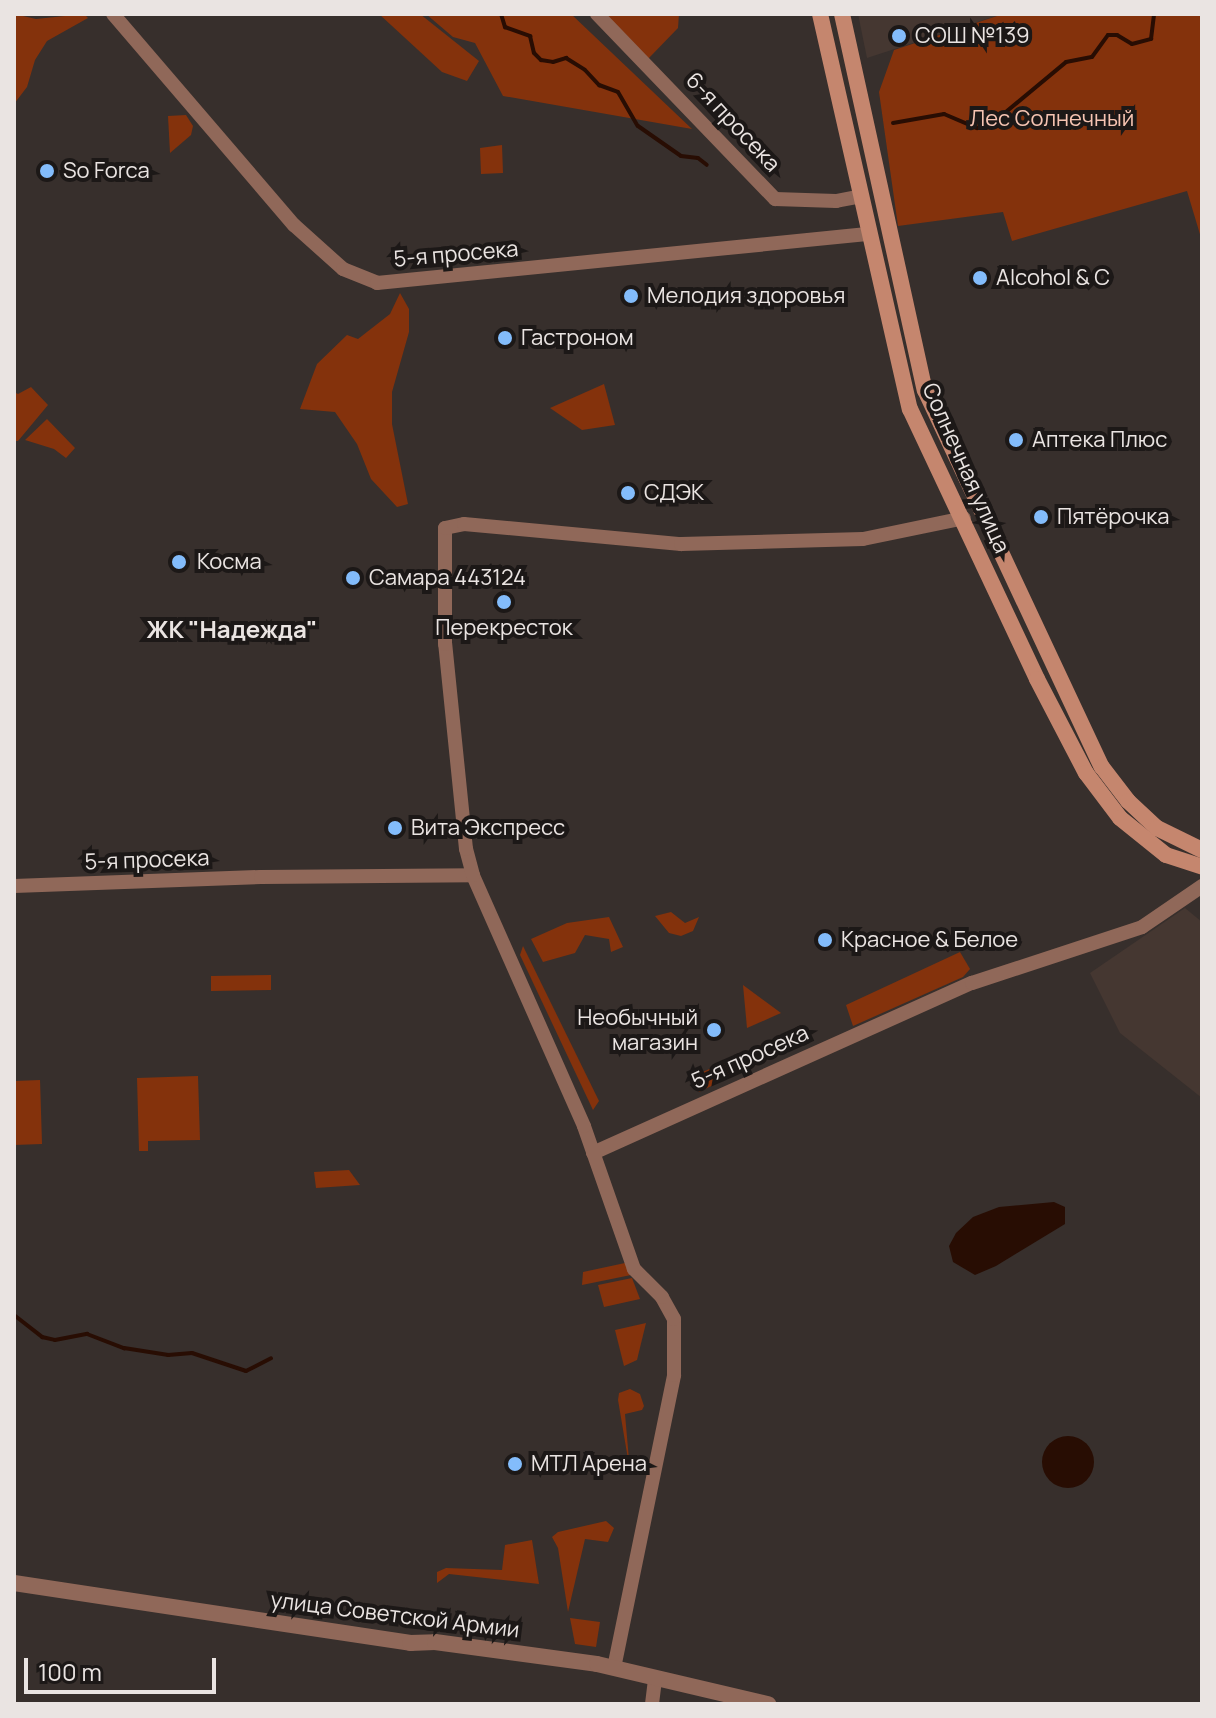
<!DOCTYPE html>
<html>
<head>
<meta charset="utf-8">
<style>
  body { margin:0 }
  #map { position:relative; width:1216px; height:1718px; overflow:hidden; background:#372f2c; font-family:Manrope,sans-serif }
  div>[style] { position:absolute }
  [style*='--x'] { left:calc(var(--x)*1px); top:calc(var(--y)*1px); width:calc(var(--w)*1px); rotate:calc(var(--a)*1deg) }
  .built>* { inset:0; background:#453731 }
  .green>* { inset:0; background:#84320c }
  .water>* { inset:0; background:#280d03 }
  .round { border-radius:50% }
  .stream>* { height:4px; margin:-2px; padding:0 2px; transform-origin:2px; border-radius:2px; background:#280d03 }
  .minor>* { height:14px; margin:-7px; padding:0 7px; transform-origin:7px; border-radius:7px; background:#906859 }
  .tertiary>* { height:16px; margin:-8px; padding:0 8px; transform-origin:8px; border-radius:8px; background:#906859 }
  .secondary>* { height:16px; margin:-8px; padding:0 8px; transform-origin:8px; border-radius:8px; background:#c5866e }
  .dots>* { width:22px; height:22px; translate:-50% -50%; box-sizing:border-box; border:4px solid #1c1817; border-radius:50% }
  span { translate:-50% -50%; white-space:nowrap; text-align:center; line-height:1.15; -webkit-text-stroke:8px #1c1817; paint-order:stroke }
  .poi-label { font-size:22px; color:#eae4e2 }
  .left { translate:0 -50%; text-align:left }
  .right { translate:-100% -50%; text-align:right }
  .park-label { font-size:22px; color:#f6c4b2 }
  .street-label { font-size:22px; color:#eae4e2 }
  .neighbourhood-label { font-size:24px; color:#eae4e2; font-weight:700 }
  .frame { position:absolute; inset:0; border:16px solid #eae4e2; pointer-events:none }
  .scale { position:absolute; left:24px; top:1658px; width:192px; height:36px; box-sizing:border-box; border:4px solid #eae4e2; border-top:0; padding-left:10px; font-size:24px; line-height:28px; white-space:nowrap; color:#eae4e2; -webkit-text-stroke:6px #1c1817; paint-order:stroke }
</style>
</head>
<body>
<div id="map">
  <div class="built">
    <i style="clip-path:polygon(858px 14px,1002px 14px,867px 58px)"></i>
    <i style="clip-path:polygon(1185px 908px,1202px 922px,1202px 1098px,1120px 1033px,1090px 973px)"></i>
  </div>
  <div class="green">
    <i style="clip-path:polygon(14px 14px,36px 19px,84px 14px,88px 18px,47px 41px,35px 60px,27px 87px,14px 104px)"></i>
    <i style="clip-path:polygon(379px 14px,420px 14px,479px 61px,467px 81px,442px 72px)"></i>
    <i style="clip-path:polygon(426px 14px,571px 14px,692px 129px,503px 96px,475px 43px,453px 37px)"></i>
    <i style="clip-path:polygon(602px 14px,679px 14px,678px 28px,648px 59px)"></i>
    <i style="clip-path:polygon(1003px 14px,1202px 14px,1202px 241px,1187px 191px,1012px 241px,1003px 212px,898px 226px,879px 92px,894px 50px)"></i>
    <i style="clip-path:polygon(186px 115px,193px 126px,191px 135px,170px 153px,168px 116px)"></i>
    <i style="clip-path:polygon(502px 145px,503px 173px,481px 174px,480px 148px)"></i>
    <i style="clip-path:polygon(400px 293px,409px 309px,409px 332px,392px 392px,392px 424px,408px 504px,397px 507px,371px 479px,357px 444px,335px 412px,300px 409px,317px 364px,347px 335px,358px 339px,390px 314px)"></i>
    <i style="clip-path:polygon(604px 384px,615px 425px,582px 430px,550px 408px)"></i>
    <i style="clip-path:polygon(31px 387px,48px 405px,18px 441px,14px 441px,14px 392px,18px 394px)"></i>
    <i style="clip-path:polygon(47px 419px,75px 448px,66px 458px,54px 449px,25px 440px)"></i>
    <i style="clip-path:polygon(671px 912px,685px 923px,699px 917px,693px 931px,681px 936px,669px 933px,655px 916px)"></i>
    <i style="clip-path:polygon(609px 917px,623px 947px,611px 952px,609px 939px,585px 935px,575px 953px,543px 962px,531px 939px,567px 923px)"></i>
    <i style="clip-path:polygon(523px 946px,599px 1101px,593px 1110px,520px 955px)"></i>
    <i style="clip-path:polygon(960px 952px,970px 969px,963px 977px,853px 1026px,846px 1005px)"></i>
    <i style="clip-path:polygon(271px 975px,271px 990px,211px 991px,211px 976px)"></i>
    <i style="clip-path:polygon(743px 985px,781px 1013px,747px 1028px)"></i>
    <i style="clip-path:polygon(788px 1033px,795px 1045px,699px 1092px,694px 1076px)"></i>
    <i style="clip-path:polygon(198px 1076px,200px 1140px,148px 1141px,148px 1151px,139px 1151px,137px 1078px)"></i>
    <i style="clip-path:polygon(40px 1080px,42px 1144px,14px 1145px,14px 1081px)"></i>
    <i style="clip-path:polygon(349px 1170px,360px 1185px,316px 1188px,314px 1172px)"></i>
    <i style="clip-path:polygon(625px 1263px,631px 1275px,582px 1285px,583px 1272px)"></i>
    <i style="clip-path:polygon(632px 1278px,640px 1299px,604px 1307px,598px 1285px)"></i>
    <i style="clip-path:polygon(646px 1323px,637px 1360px,624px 1366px,615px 1330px)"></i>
    <i style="clip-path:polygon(630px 1389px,640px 1394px,644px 1406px,642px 1410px,625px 1414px,630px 1471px,618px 1400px,619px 1393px)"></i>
    <i style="clip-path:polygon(606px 1521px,614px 1528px,608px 1542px,585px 1539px,568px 1612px,558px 1548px,552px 1537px,558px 1532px)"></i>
    <i style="clip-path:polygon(532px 1540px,539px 1584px,449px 1574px,437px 1583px,437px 1572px,446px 1568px,502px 1570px,505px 1545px)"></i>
    <i style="clip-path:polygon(570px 1618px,600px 1622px,596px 1647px,575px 1644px)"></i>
  </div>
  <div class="water">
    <i style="clip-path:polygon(1054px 1202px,1065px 1207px,1065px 1224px,996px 1266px,975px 1275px,953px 1262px,949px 1246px,956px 1233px,973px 1217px,999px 1207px)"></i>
    <i class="round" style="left:1042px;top:1436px;width:52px;height:52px"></i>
  </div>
  <div class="stream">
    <i style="--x:501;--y:14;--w:14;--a:73"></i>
    <i style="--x:505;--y:27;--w:27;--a:20"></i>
    <i style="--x:530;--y:36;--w:17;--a:77"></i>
    <i style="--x:534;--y:53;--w:10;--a:45"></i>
    <i style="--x:541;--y:60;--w:12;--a:9"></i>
    <i style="--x:553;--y:62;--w:14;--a:-17"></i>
    <i style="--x:566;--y:58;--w:22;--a:32"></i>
    <i style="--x:585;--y:70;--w:21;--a:47"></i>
    <i style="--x:599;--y:85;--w:20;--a:20"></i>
    <i style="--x:618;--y:92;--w:39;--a:60"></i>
    <i style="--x:638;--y:126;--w:52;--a:34.9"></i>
    <i style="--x:681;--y:156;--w:17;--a:7"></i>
    <i style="--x:698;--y:158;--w:11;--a:38"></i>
    <i style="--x:893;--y:123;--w:52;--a:-10"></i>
    <i style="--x:944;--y:114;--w:36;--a:23"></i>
    <i style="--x:977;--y:128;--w:12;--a:-9"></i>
    <i style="--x:989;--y:126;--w:100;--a:-39.7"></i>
    <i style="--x:1066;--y:62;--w:26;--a:-11"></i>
    <i style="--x:1092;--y:57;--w:27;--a:-54"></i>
    <i style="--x:1108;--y:35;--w:9;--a:0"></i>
    <i style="--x:1117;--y:35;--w:17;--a:31"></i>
    <i style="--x:1132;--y:44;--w:20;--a:-15"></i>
    <i style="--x:1151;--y:39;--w:25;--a:-83"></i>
    <i style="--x:14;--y:1315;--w:36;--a:38"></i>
    <i style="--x:42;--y:1337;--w:13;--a:13"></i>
    <i style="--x:55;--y:1340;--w:33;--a:-11"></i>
    <i style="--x:87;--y:1334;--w:40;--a:21"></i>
    <i style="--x:124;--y:1348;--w:45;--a:9"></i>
    <i style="--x:168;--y:1355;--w:24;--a:-5"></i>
    <i style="--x:192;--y:1353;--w:57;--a:18.4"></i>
    <i style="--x:246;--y:1371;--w:28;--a:-27"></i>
  </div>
  <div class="minor">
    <i style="--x:113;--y:14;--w:278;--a:49.4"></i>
    <i style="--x:294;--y:225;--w:66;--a:41.9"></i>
    <i style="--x:343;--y:269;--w:37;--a:22"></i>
    <i style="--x:377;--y:283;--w:495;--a:-5.7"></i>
    <i style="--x:597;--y:14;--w:257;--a:46.1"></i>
    <i style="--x:775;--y:199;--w:61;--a:1.9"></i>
    <i style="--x:836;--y:201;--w:26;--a:-11"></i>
    <i style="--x:14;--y:886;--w:247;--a:-2.1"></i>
    <i style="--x:261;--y:877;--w:212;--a:-0.5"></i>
    <i style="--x:593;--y:1153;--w:415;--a:-24.2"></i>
    <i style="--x:972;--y:983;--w:179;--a:-18.2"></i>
    <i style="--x:1142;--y:927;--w:73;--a:-34.3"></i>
    <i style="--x:614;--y:1668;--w:299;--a:-78.4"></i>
    <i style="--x:674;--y:1375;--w:56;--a:-90"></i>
    <i style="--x:674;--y:1319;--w:25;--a:-119"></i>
    <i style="--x:662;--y:1297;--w:40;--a:-135"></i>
    <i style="--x:634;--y:1269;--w:151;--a:-109.3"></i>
    <i style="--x:584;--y:1126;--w:274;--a:-113.9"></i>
    <i style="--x:473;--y:875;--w:27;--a:-105"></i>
    <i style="--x:466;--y:849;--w:206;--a:-95.8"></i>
    <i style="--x:445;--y:644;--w:116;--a:-90"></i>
    <i style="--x:445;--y:528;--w:19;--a:-12"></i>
    <i style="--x:464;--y:524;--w:218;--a:5.3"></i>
    <i style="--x:681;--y:544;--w:182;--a:-1.6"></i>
    <i style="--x:863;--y:539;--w:103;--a:-11.7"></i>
    <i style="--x:652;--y:1704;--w:24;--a:-83"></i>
  </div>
  <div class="tertiary">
    <i style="--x:14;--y:1583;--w:401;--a:8.6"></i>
    <i style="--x:410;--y:1643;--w:25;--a:-2"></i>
    <i style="--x:435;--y:1642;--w:163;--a:7.7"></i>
    <i style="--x:597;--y:1664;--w:176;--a:13.2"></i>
  </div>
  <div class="secondary">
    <i style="--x:820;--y:14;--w:405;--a:77.2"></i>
    <i style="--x:910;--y:409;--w:298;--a:64.8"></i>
    <i style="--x:1037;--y:679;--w:106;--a:62.5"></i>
    <i style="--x:1086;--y:773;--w:56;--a:52.9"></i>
    <i style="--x:1120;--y:818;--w:59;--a:38.8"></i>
    <i style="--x:1166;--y:855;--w:38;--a:18"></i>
    <i style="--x:842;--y:14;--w:385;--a:77.6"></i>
    <i style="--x:925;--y:390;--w:416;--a:64.9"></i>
    <i style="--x:1102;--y:767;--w:43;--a:52.6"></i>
    <i style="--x:1128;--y:801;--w:40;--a:43"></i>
    <i style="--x:1157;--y:828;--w:50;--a:26.1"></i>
  </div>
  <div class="dots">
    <i style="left:899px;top:36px;background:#83bcfb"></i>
    <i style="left:47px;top:171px;background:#83bcfb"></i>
    <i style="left:980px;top:278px;background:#83bcfb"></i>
    <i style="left:631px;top:296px;background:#83bcfb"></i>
    <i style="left:505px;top:338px;background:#83bcfb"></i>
    <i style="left:1016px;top:440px;background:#83bcfb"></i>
    <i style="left:628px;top:493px;background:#83bcfb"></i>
    <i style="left:1041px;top:517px;background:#83bcfb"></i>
    <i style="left:179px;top:562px;background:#83bcfb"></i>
    <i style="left:353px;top:578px;background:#83bcfb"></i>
    <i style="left:504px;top:602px;background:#83bcfb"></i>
    <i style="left:395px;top:828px;background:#83bcfb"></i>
    <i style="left:825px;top:940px;background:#83bcfb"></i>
    <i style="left:714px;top:1030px;background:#83bcfb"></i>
    <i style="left:515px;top:1464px;background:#83bcfb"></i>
  </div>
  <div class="poi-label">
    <span class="left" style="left:915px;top:36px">СОШ №139</span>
    <span class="left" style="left:63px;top:171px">So Forca</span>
    <span class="left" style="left:996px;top:278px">Alcohol &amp; C</span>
    <span class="left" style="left:647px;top:296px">Мелодия здоровья</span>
    <span class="left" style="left:521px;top:338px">Гастроном</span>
    <span class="left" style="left:1032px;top:440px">Аптека Плюс</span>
    <span class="left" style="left:644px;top:493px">СДЭК</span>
    <span class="left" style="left:1057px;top:517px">Пятёрочка</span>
    <span class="left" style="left:197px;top:562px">Косма</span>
    <span class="left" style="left:369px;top:578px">Самара 443124</span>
    <span style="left:504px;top:628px">Перекресток</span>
    <span class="left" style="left:411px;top:828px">Вита Экспресс</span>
    <span class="left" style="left:841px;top:940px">Красное &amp; Белое</span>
    <span class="right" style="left:698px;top:1030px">Необычный<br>магазин</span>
    <span class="left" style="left:531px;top:1464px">МТЛ Арена</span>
  </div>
  <div class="park-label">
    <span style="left:1052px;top:119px">Лес Солнечный</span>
  </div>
  <div class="street-label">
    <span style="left:733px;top:122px;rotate:47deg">6-я просека</span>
    <span style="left:456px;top:254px;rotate:-5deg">5-я просека</span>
    <span style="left:966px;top:468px;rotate:66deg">Солнечная улица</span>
    <span style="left:147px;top:860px;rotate:-2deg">5-я просека</span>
    <span style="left:750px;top:1057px;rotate:-24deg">5-я просека</span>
    <span style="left:395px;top:1615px;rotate:7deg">улица Советской Армии</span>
  </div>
  <div class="neighbourhood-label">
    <span style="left:232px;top:629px">ЖК "Надежда"</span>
  </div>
  <div class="frame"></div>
  <div class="scale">100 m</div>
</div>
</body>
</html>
